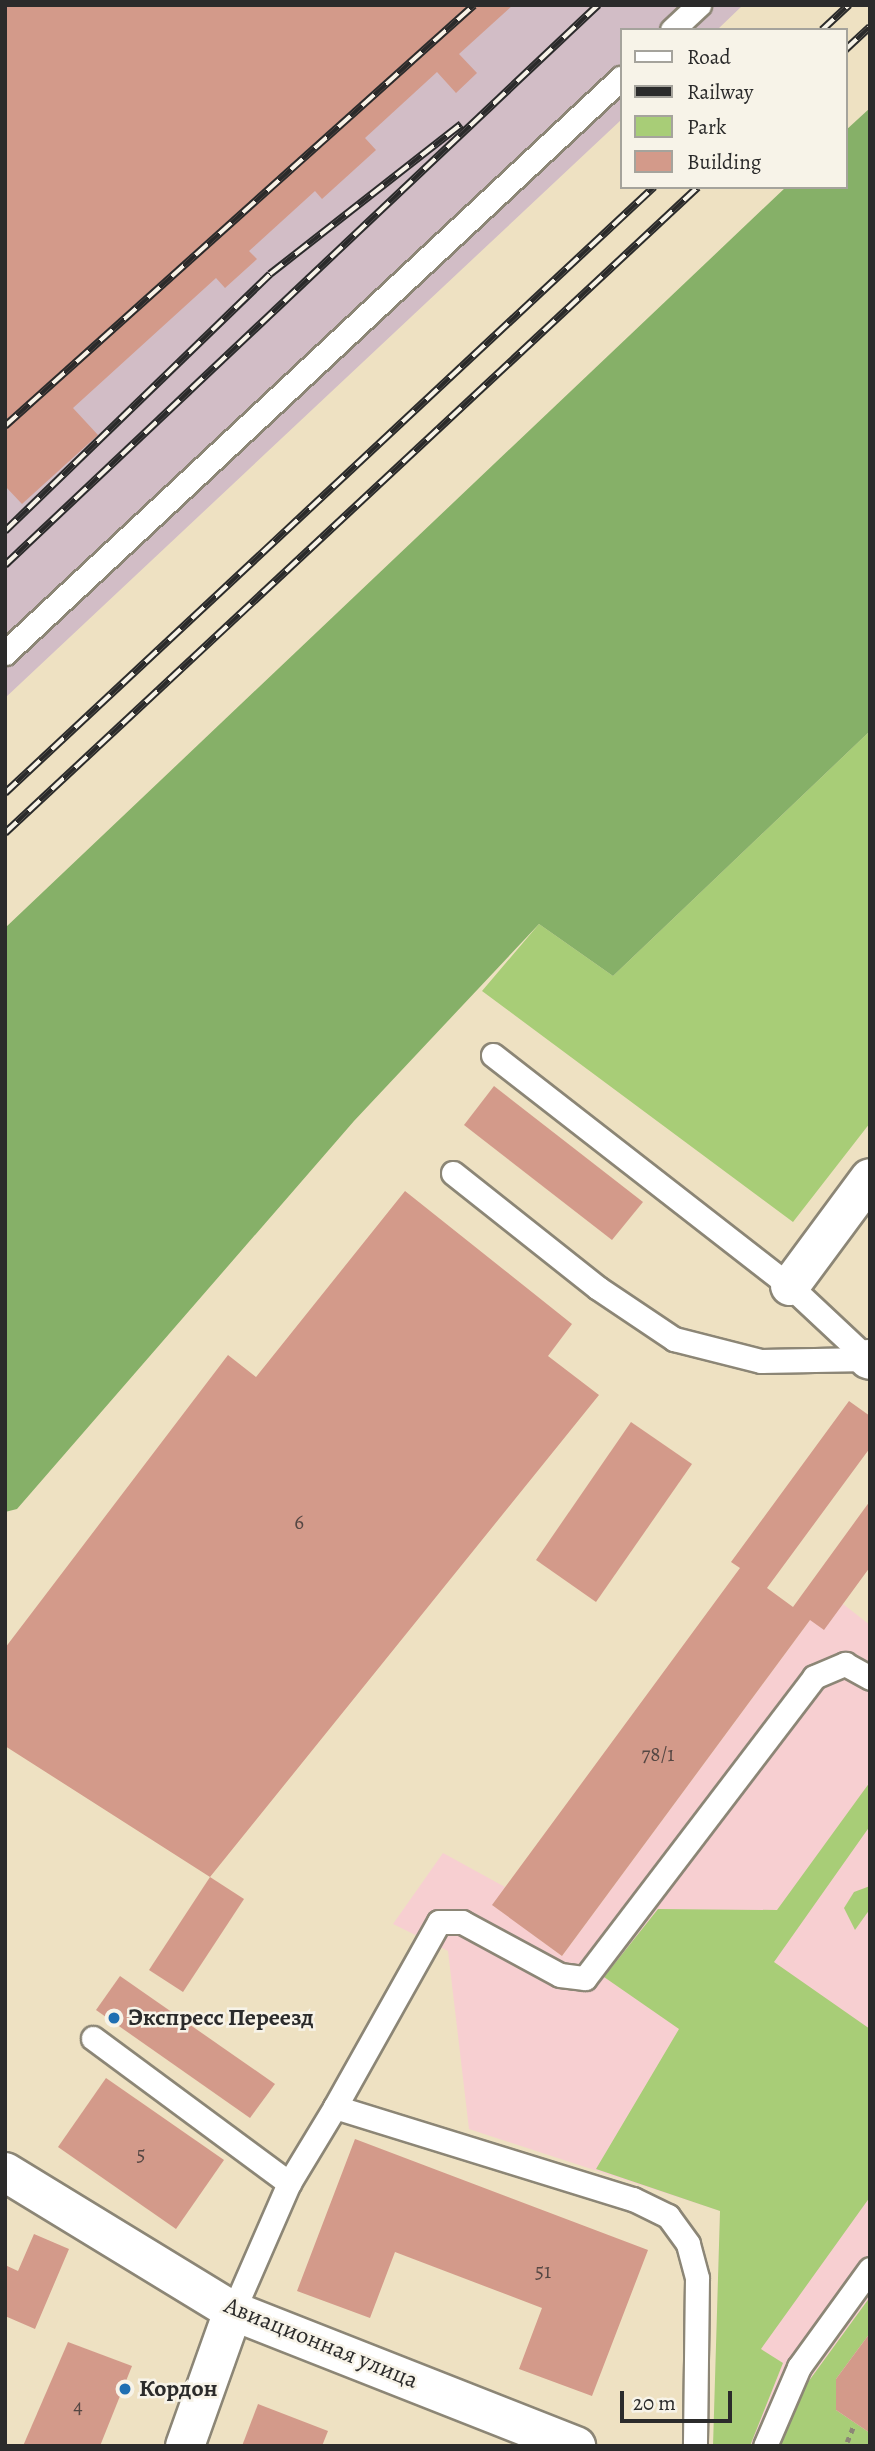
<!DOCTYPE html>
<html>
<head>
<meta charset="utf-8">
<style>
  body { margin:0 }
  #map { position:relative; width:875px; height:2451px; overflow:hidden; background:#eee1c2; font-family:Alegreya,serif }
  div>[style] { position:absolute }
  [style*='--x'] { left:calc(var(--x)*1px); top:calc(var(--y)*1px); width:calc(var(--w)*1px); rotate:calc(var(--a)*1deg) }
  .built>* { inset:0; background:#f7cfd1 }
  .industrial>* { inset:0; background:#d2bdc6 }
  .green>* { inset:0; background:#a8cd77 }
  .forest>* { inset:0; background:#86b068 }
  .building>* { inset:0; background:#d39a8a }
  .path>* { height:4.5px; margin-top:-2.25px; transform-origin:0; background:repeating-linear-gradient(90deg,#8c8676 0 5px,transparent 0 10px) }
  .roads { filter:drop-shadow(2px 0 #8c8676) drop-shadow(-2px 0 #8c8676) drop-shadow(0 2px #8c8676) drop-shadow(0 -2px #8c8676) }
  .service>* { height:23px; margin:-11.5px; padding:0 11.5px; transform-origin:11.5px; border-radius:11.5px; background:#fff }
  .minor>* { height:38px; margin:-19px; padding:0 19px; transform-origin:19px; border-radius:19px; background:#fff }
  .rail>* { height:8px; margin-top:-4px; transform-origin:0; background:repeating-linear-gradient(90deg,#f7f3e8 0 16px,#2b2b2b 0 32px); box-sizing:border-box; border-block:2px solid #2b2b2b }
  .dots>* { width:19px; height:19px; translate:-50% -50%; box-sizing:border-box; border:4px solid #f7f3e8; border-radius:50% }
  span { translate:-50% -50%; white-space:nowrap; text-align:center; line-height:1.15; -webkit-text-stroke:5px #f7f3e8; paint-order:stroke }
  .number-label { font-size:21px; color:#554743 }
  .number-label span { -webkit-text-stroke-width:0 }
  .poi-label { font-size:24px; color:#2b2b2b; font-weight:700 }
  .left { translate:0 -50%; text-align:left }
  .street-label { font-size:24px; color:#2b2b2b }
  .frame { position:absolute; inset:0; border:7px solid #2b2b2b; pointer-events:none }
  .legend { position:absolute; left:620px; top:28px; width:228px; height:161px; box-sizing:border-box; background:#f7f3e8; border:2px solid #a5a39c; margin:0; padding:9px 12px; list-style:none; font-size:21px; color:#2b2b2b }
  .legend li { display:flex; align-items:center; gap:14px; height:35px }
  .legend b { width:35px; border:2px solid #a5a39c }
  .scale { position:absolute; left:620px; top:2391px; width:112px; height:32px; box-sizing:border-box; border:4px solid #2b2b2b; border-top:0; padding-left:9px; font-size:21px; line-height:24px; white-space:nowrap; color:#2b2b2b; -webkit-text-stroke:5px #f7f3e8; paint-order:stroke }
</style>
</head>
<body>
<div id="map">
  <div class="built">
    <i style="clip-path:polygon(843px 1604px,870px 1625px,870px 2446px,758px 2446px,714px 2427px,720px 2211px,469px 2129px,448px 1951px,393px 1924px,443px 1853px,505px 1887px,493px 1905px,562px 1956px,810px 1620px)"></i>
  </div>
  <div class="industrial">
    <i style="clip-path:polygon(5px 5px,743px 5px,717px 30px,621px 30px,621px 120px,5px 698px)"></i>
  </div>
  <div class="green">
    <i style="clip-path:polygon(870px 731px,870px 1123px,793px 1222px,482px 991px,539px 924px,613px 976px)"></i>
    <i style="clip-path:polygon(870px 1782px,870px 1826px,774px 1962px,870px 2029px,870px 2197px,761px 2349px,783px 2363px,750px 2446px,713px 2446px,720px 2211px,596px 2169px,679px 2029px,604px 1977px,658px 1909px,777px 1910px)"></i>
    <i style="clip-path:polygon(870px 1886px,870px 1909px,855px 1930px,844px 1908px,854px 1892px)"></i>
    <i style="clip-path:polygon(870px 2297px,870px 2333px,836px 2379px,836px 2410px,870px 2433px,870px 2446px,777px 2446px,803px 2389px)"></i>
  </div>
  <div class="forest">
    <i style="clip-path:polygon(870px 108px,870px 731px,613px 976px,539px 924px,354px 1121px,17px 1509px,5px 1512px,5px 928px,786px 187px,845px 187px,845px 131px)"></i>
  </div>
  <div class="building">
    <i style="clip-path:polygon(5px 5px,513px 5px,459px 54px,477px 73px,456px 93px,437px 72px,365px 138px,376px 150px,322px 199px,315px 191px,249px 251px,257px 259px,225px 288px,216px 278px,73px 408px,98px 435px,22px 504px,5px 486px)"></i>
    <i style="clip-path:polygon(494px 1086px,643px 1202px,612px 1240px,464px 1125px)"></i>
    <i style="clip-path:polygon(405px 1191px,572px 1324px,548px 1356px,599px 1395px,210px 1877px,5px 1746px,5px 1648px,228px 1355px,256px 1377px)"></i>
    <i style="clip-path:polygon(849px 1401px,870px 1416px,870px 1448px,767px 1588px,793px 1607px,870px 1501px,870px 1567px,824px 1630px,810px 1620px,562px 1956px,492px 1905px,740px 1568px,731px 1562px)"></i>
    <i style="clip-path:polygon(631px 1422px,692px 1464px,596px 1602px,536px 1560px)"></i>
    <i style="clip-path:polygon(210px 1877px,244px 1899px,183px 1992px,149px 1970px)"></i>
    <i style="clip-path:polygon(120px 1976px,275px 2084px,250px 2118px,96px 2010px)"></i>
    <i style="clip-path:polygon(106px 2078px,224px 2160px,176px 2229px,58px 2147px)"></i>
    <i style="clip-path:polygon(355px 2139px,648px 2250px,592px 2396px,519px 2369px,542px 2308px,395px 2252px,370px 2318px,297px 2291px)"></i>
    <i style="clip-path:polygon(34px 2234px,69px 2249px,35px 2329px,5px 2316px,5px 2265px,18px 2271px)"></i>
    <i style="clip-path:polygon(870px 2333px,870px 2433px,836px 2410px,836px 2379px)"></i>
    <i style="clip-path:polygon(68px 2342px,132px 2366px,100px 2446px,23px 2446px)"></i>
    <i style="clip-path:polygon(258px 2404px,328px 2431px,322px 2446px,242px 2446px)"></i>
  </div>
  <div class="path">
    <i style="--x:847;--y:2442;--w:16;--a:-68"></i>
  </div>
  <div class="roads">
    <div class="service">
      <i style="--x:672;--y:30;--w:37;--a:-43"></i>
      <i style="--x:5;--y:653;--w:843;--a:-43.03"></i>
      <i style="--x:493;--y:1055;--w:376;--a:37.9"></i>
      <i style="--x:790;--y:1286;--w:107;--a:43.1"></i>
      <i style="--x:453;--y:1173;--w:185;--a:38.4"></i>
      <i style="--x:598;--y:1288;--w:92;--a:33.9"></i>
      <i style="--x:674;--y:1339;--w:90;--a:14.2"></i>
      <i style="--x:761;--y:1361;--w:107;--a:-1.1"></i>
      <i style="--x:93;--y:2038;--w:244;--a:36.5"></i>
      <i style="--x:289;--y:2183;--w:140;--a:113.6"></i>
      <i style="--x:335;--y:2107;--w:212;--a:-60.7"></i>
      <i style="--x:439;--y:1922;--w:23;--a:0"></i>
      <i style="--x:462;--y:1922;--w:111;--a:28.4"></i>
      <i style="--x:560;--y:1975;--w:25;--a:7"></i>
      <i style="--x:585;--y:1978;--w:378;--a:-52.7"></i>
      <i style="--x:814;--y:1677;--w:34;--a:-23"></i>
      <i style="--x:845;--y:1664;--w:29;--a:29"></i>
      <i style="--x:289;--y:2183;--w:89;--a:-58.8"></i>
      <i style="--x:335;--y:2107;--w:312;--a:17.2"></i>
      <i style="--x:633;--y:2199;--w:39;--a:26"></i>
      <i style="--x:668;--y:2216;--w:34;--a:54"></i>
      <i style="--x:688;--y:2244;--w:35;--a:75"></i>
      <i style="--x:697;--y:2278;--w:168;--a:90.7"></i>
      <i style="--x:765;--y:2446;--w:86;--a:-66.7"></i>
      <i style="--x:799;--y:2367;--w:121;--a:-54.1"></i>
    </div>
    <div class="minor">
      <i style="--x:790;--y:1286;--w:134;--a:-53.5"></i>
      <i style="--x:868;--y:1359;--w:2;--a:27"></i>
      <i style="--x:5;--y:2172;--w:267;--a:31.4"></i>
      <i style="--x:233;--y:2311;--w:369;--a:21.5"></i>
      <i style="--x:185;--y:2446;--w:143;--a:-70.4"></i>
    </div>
  </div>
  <div class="rail">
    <i style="--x:822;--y:30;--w:37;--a:-43"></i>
    <i style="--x:845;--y:50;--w:34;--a:-43"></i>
    <i style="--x:5;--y:426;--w:630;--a:-41.91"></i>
    <i style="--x:5;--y:531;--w:369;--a:-44.1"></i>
    <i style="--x:270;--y:274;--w:243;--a:-38.1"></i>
    <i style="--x:5;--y:565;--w:816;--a:-43.36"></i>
    <i style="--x:5;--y:793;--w:888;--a:-43.04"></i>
    <i style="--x:5;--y:833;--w:947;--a:-42.99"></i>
  </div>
  <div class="dots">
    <i style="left:114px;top:2018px;background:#1f6fb2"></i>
    <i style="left:125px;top:2389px;background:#1f6fb2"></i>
  </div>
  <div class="number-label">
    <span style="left:299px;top:1522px">6</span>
    <span style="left:658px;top:1754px">78/1</span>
    <span style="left:141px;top:2154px">5</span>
    <span style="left:543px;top:2271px">51</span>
    <span style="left:78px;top:2406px">4</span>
  </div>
  <div class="poi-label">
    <span class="left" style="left:128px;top:2018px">Экспресс Переезд</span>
    <span class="left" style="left:139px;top:2389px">Кордон</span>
  </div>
  <div class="street-label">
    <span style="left:321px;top:2343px;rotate:22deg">Авиационная улица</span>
  </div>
  <div class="frame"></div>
  <ul class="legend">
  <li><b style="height:9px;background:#fff"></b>Road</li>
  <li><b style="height:9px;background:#2b2b2b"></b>Railway</li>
  <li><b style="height:19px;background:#a8cd77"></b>Park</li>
  <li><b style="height:19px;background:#d39a8a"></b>Building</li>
  </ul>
  <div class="scale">20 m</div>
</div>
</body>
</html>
